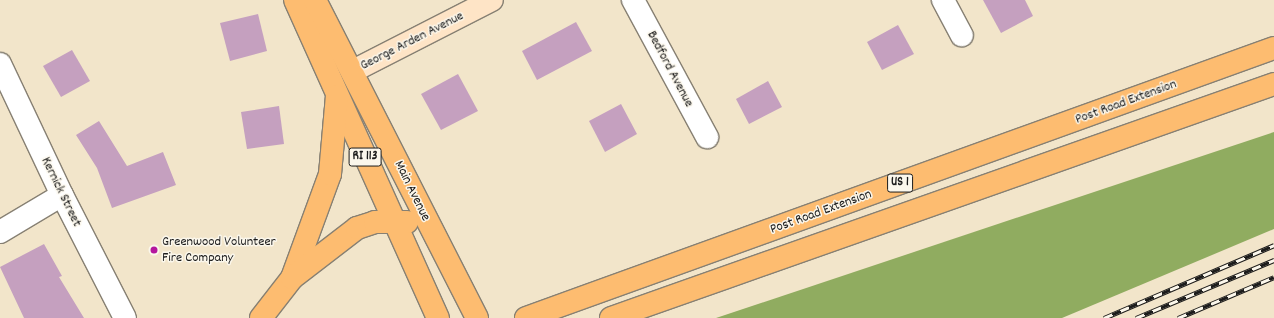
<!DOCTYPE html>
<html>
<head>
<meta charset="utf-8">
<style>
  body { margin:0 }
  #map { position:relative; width:1274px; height:318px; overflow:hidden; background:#f2e5ca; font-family:Dekko,sans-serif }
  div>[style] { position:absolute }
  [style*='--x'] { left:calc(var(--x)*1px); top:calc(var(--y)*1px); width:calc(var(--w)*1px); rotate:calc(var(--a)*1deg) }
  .forest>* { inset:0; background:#90ac60 }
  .building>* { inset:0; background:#c5a0bf }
  .roads { filter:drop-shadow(1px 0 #878073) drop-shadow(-1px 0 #878073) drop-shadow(0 1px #878073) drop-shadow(0 -1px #878073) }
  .street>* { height:22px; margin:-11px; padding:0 11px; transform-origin:11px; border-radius:11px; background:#fff }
  .secondary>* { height:22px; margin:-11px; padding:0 11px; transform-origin:11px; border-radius:11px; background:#fee4c6 }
  .primary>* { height:22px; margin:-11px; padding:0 11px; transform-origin:11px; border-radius:11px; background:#fdbc70 }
  .rail>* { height:4.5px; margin-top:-2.25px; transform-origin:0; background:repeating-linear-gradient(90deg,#fbf7ec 0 9px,#1c1c1c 0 18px); box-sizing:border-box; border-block:1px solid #1c1c1c }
  .dots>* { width:11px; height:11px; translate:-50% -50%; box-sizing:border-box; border:2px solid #fbf7ec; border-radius:50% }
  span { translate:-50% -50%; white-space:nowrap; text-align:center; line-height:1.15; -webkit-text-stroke:3px #fbf7ec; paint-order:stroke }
  .shield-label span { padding:1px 3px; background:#fbf7ec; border:1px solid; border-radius:3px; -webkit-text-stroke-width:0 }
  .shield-label { font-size:13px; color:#1c1c1c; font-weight:700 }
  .street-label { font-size:14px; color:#1c1c1c }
  .poi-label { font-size:14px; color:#1c1c1c }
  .left { translate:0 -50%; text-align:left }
</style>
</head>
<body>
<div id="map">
  <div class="forest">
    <i style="clip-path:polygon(1274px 132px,1274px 229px,1062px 318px,716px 318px)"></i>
  </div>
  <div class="building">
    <i style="clip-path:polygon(983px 0,1025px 0,1033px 16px,1001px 33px)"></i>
    <i style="clip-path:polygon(258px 14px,267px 51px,230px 61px,220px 23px)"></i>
    <i style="clip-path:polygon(576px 22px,592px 51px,537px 80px,522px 51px)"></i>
    <i style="clip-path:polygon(898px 25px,914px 54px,882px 70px,867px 42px)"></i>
    <i style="clip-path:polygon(72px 50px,90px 81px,61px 97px,43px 66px)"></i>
    <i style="clip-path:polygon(458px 74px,478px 111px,441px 130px,421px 94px)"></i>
    <i style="clip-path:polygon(768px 81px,782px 107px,749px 124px,736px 99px)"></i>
    <i style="clip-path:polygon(621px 104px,637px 134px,605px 152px,589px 121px)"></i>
    <i style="clip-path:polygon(279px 106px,284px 144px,247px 149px,241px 112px)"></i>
    <i style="clip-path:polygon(99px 121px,127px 166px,163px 152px,176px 185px,112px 208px,97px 168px,76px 135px)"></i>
    <i style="clip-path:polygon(44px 244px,62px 276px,59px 277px,84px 318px,24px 318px,0 267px)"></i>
  </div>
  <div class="roads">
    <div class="street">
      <i style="--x:633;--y:0;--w:156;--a:61.6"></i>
      <i style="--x:943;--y:0;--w:40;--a:62"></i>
      <i style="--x:0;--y:64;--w:145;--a:64.7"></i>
      <i style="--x:62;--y:195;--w:138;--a:62.9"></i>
      <i style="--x:0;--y:232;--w:72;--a:-30.8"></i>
    </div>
    <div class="secondary">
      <i style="--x:353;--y:71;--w:156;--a:-27.1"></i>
    </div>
    <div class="primary">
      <i style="--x:295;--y:0;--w:349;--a:65.8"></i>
      <i style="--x:315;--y:0;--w:357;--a:63"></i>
      <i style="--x:292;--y:278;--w:111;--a:-69.9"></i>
      <i style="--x:330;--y:174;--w:78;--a:-84.9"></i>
      <i style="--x:261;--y:318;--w:51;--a:-52.2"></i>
      <i style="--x:292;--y:278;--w:82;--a:-37.6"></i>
      <i style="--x:357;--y:228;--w:19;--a:-18"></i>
      <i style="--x:375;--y:222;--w:32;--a:0"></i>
      <i style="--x:526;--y:318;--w:795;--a:-19.85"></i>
      <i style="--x:611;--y:318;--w:703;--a:-19.44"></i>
    </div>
  </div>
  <div class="rail">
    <i style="--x:1104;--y:318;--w:185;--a:-23.2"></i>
    <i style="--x:1136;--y:318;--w:150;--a:-22.8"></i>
    <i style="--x:1178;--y:318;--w:104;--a:-23.1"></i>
  </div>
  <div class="dots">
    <i style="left:154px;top:250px;background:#b5179e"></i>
  </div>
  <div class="shield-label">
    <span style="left:365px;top:157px">RI 113</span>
    <span style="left:900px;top:183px">US 1</span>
  </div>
  <div class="street-label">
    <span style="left:412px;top:41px;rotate:-27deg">George Arden Avenue</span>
    <span style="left:670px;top:69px;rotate:62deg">Bedford Avenue</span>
    <span style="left:1126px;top:102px;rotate:-20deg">Post Road Extension</span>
    <span style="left:412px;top:191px;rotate:64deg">Main Avenue</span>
    <span style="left:61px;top:192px;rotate:64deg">Kernick Street</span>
    <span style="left:821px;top:212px;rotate:-20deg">Post Road Extension</span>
  </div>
  <div class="poi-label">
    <span class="left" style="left:162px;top:250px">Greenwood Volunteer<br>Fire Company</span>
  </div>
</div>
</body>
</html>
